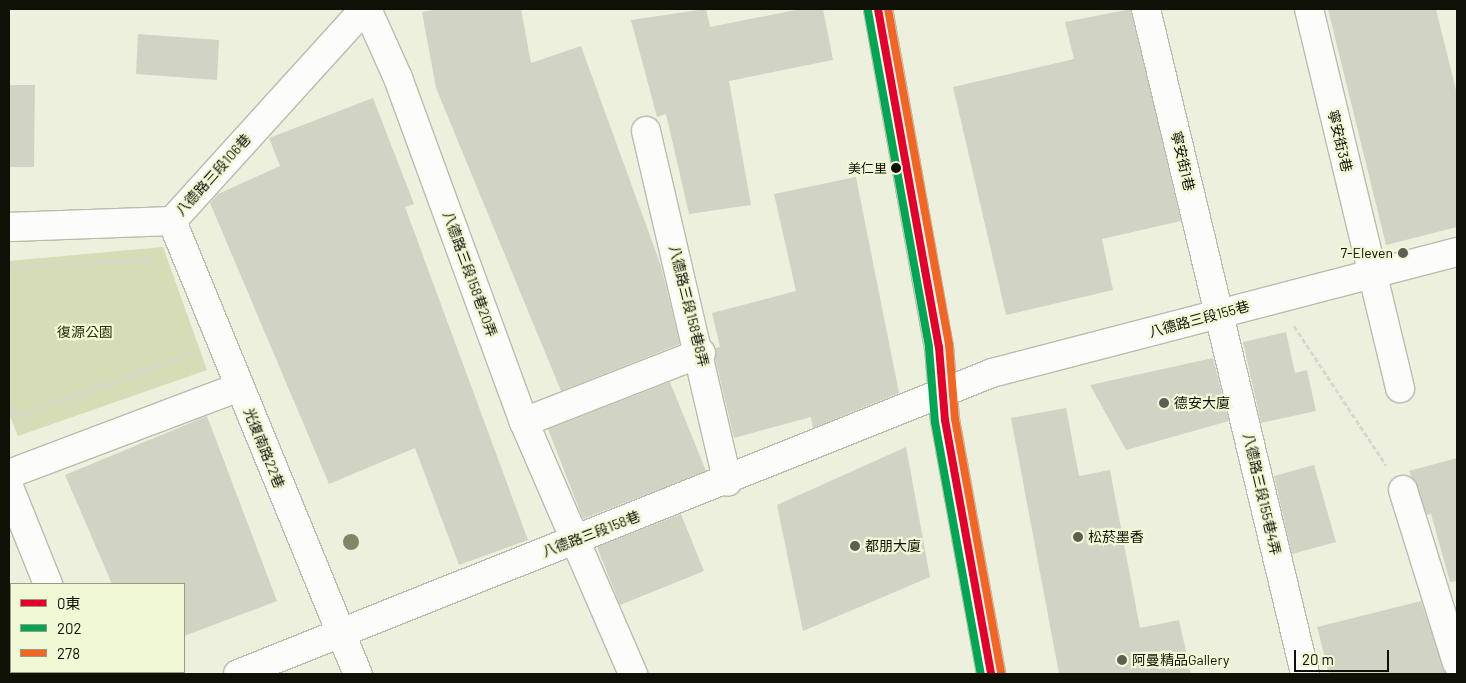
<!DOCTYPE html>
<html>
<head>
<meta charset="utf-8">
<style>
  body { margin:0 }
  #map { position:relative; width:1466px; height:683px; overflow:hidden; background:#ecf0dd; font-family:Barlow,"Noto Sans TC",sans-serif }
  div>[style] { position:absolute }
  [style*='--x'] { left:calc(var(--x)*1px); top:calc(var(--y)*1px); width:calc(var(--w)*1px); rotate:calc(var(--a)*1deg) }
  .green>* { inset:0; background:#d5dcb6 }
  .building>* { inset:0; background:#d1d4c5 }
  .path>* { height:3px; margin-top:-1.5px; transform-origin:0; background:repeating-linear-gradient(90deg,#d6d7d1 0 5px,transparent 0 7.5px) }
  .roads { filter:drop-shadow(1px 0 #b9bcad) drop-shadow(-1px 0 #b9bcad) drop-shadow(0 1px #b9bcad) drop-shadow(0 -1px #b9bcad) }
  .minor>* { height:28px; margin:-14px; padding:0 14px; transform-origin:14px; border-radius:14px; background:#fcfdfa }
  .bus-1>* { height:8px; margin:-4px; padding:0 4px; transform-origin:4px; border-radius:4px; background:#e4002b }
  .bus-2>* { height:8px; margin:-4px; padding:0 4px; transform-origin:4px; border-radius:4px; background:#00a651 }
  .bus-3>* { height:8px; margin:-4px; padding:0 4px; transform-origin:4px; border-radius:4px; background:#f26522 }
  .trees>* { width:16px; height:16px; margin:-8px; border-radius:50%; background:#828668 }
  .dots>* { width:14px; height:14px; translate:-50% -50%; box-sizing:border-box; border:2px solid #f1f8d5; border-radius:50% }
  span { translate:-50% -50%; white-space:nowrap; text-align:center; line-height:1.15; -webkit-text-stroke:4.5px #f1f8d5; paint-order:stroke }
  .bus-label { font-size:13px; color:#0f1106 }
  .right { translate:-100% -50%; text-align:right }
  .street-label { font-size:14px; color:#0f1106 }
  .poi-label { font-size:14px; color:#0f1106 }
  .left { translate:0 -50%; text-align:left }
  .park-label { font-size:14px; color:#2c3008 }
  .frame { position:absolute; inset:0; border:10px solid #0f1106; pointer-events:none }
  .legend { position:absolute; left:10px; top:583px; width:175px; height:90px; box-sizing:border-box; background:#f1f8d5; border:1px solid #979c82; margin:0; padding:6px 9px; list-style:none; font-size:15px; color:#0f1106 }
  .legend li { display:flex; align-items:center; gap:10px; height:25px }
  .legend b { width:25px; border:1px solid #979c82 }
  .scale { position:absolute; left:1294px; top:650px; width:95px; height:22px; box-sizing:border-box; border:2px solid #0f1106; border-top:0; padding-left:6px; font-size:15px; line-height:18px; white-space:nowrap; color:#0f1106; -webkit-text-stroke:4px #f1f8d5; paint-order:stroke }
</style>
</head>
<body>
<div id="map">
  <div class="green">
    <i style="clip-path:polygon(163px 247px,207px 370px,18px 436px,9px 414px,9px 261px)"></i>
  </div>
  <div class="building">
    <i style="clip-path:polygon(439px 9px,521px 9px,531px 63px,581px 46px,661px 266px,680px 344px,561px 391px,436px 88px,422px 12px)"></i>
    <i style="clip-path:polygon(706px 9px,710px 27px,801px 9px,823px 9px,833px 60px,729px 81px,751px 205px,689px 214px,666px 114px,657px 117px,631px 20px)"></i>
    <i style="clip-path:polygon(1131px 9px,1181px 221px,1102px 239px,1113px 290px,1006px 315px,953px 87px,1074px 59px,1065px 22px)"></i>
    <i style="clip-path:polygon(1328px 9px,1436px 9px,1457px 94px,1457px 227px,1386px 245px)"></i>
    <i style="clip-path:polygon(138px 34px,219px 40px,217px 80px,136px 74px)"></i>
    <i style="clip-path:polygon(9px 85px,35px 85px,34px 167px,9px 167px)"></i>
    <i style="clip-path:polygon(373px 98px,414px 204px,405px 207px,528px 540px,459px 565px,415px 448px,329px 484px,210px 203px,218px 194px,280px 166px,269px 138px)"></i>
    <i style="clip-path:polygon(856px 177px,899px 393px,813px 428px,811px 417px,734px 438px,715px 358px,716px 348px,720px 347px,712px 313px,796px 291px,774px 194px)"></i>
    <i style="clip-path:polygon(1286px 332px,1295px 373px,1307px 370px,1316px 411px,1261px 423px,1243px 342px)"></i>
    <i style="clip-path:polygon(1213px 358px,1229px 421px,1126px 450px,1090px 385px)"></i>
    <i style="clip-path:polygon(670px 382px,706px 471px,583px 519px,548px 429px)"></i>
    <i style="clip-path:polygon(1066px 408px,1079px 476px,1110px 470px,1140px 628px,1179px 620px,1191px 674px,1059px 674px,1011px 418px)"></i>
    <i style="clip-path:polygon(207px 416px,277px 601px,184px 636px,184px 584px,112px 584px,65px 475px)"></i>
    <i style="clip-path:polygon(906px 447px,930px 577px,803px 631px,777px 505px)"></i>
    <i style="clip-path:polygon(1457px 458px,1457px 581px,1450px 582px,1431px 514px,1427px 515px,1409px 471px)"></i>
    <i style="clip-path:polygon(1314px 465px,1336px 542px,1292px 554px,1274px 476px)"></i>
    <i style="clip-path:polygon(681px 514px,704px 571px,620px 605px,597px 547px)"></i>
    <i style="clip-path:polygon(1421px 601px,1446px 674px,1329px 674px,1317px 627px)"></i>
  </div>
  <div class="path">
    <i style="--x:9;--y:267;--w:146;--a:-3.1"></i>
    <i style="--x:1294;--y:326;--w:167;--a:56.5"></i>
    <i style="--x:9;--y:402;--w:14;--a:69"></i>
    <i style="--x:14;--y:415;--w:15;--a:-11"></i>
    <i style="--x:29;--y:412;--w:175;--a:-19.7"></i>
  </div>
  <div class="roads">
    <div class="minor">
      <i style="--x:367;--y:9;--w:76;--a:65.8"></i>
      <i style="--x:398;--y:78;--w:366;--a:69.9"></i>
      <i style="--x:524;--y:422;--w:275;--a:66.6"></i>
      <i style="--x:878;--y:9;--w:343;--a:79.8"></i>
      <i style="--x:939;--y:347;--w:73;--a:85.3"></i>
      <i style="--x:945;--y:420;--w:258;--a:79.7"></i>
      <i style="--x:1146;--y:9;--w:684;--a:76.55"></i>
      <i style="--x:1309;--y:9;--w:390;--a:76.5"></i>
      <i style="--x:646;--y:131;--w:360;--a:76.9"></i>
      <i style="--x:172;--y:221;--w:490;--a:67.7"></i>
      <i style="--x:9;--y:227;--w:163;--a:-2.1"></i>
      <i style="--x:172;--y:221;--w:286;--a:-47.8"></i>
      <i style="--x:524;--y:422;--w:190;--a:-21.3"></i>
      <i style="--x:9;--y:474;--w:246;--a:-20.7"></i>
      <i style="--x:9;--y:487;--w:105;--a:68.1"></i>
      <i style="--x:1403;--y:490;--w:181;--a:72.7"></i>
      <i style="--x:82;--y:672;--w:2;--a:63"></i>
      <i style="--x:238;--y:674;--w:812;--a:-21.76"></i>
      <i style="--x:992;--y:373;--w:480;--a:-14.6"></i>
    </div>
  </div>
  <div class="bus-1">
    <i style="--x:878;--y:9;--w:343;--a:79.8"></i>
    <i style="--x:939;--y:347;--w:73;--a:85.3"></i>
    <i style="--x:945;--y:420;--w:258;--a:79.7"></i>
  </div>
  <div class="bus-2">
    <i style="--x:868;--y:11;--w:342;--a:79.7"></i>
    <i style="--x:929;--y:348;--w:74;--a:85.4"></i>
    <i style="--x:935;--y:422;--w:256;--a:79.7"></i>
  </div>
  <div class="bus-3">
    <i style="--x:888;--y:9;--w:341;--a:79.7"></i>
    <i style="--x:949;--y:345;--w:74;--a:85.4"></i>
    <i style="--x:955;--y:419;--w:257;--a:79.7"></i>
  </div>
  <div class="trees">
    <i style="left:351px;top:542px"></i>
  </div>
  <div class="dots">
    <i style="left:896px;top:168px;background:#0f1106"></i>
    <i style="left:1403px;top:253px;background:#5c5f51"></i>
    <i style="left:1164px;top:403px;background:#5c5f51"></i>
    <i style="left:1078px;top:537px;background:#5c5f51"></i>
    <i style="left:855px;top:546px;background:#5c5f51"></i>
    <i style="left:1122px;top:660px;background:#5c5f51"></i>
  </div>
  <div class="bus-label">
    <span class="right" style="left:887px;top:168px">美仁里</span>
  </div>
  <div class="street-label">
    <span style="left:1340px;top:141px;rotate:77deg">寧安街3巷</span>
    <span style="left:1183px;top:161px;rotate:77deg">寧安街1巷</span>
    <span style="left:213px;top:175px;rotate:-48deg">八德路三段106巷</span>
    <span style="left:470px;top:274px;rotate:70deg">八德路三段158巷20弄</span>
    <span style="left:689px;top:306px;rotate:76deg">八德路三段158巷8弄</span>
    <span style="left:1199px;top:319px;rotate:-15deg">八德路三段155巷</span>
    <span style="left:264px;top:448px;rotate:68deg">光復南路22巷</span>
    <span style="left:1262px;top:494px;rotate:77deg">八德路三段155巷4弄</span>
    <span style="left:591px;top:534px;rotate:-21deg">八德路三段158巷</span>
  </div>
  <div class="poi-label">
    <span class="right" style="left:1393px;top:253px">7-Eleven</span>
    <span class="left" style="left:1174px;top:403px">德安大廈</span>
    <span class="left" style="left:1088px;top:537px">松菸墨香</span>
    <span class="left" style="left:865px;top:546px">都朋大廈</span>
    <span class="left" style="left:1132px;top:660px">阿曼精品Gallery</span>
  </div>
  <div class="park-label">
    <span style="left:85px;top:332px">復源公園</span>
  </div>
  <div class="frame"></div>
  <ul class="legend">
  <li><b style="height:6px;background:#e4002b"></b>0東</li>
  <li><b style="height:6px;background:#00a651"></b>202</li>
  <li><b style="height:6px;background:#f26522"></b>278</li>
  </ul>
  <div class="scale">20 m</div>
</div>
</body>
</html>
